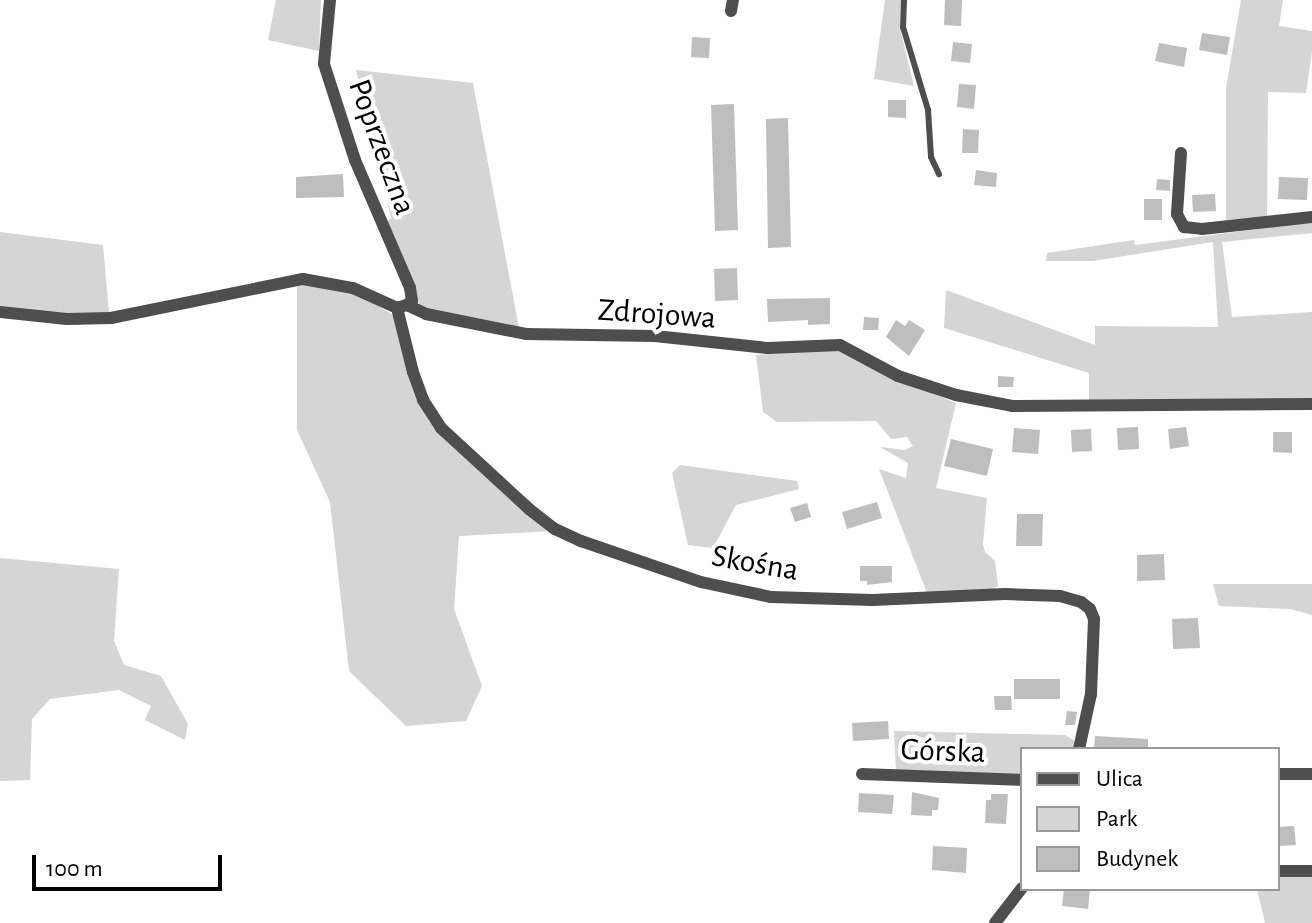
<!DOCTYPE html>
<html>
<head>
<meta charset="utf-8">
<style>
  body { margin:0 }
  #map { position:relative; width:1312px; height:923px; overflow:hidden; background:#fff; font-family:"Alegreya Sans",sans-serif }
  div>[style] { position:absolute }
  [style*='--x'] { left:calc(var(--x)*1px); top:calc(var(--y)*1px); width:calc(var(--w)*1px); rotate:calc(var(--a)*1deg) }
  .green>* { inset:0; background:#d5d5d5 }
  .building>* { inset:0; background:#bebebe }
  .lane>* { height:6px; margin:-3px; padding:0 3px; transform-origin:3px; border-radius:3px; background:#4e4e4e }
  .street>* { height:12px; margin:-6px; padding:0 6px; transform-origin:6px; border-radius:6px; background:#4e4e4e }
  span { translate:-50% -50%; white-space:nowrap; text-align:center; line-height:1.15; -webkit-text-stroke:8px #fff; paint-order:stroke }
  .street-label { font-size:32px; color:#000 }
  .legend { position:absolute; left:1020px; top:747px; width:260px; height:144px; box-sizing:border-box; background:#fff; border:2px solid #999; margin:0; padding:10px 14px; list-style:none; font-size:24px; color:#000 }
  .legend li { display:flex; align-items:center; gap:16px; height:40px }
  .legend b { width:40px; border:2px solid #999 }
  .scale { position:absolute; left:32px; top:855px; width:190px; height:36px; box-sizing:border-box; border:4px solid #000; border-top:0; padding-left:10px; font-size:24px; line-height:28px; white-space:nowrap; color:#000; -webkit-text-stroke:6px #fff; paint-order:stroke }
</style>
</head>
<body>
<div id="map">
  <div class="green">
    <i style="clip-path:polygon(276px 0,321px 0,319px 51px,268px 40px)"></i>
    <i style="clip-path:polygon(885px 0,901px 0,900px 28px,914px 86px,874px 79px)"></i>
    <i style="clip-path:polygon(1241px 0,1283px 0,1279px 26px,1312px 31px,1312px 52px,1306px 93px,1268px 92px,1267px 217px,1226px 220px,1226px 88px)"></i>
    <i style="clip-path:polygon(356px 70px,473px 83px,519px 328px,442px 315px,420px 305px,385px 223px,391px 218px)"></i>
    <i style="clip-path:polygon(1312px 222px,1312px 233px,1222px 242px,1232px 317px,1312px 312px,1312px 401px,1089px 403px,1089px 373px,944px 328px,946px 290px,1095px 345px,1095px 326px,1218px 327px,1213px 242px,1093px 261px,1046px 261px,1047px 253px,1134px 240px,1135px 245px)"></i>
    <i style="clip-path:polygon(0 232px,103px 245px,109px 313px,66px 316px,0 308px)"></i>
    <i style="clip-path:polygon(297px 282px,350px 290px,393px 315px,426px 413px,553px 531px,459px 536px,454px 609px,482px 686px,466px 721px,406px 726px,349px 671px,330px 502px,297px 430px)"></i>
    <i style="clip-path:polygon(838px 347px,894px 378px,956px 403px,936px 488px,987px 498px,983px 544px,985px 552px,995px 561px,998px 586px,989px 591px,927px 593px,879px 469px,906px 478px,908px 463px,880px 447px,905px 450px,913px 446px,907px 437px,891px 439px,876px 421px,777px 422px,763px 412px,756px 355px)"></i>
    <i style="clip-path:polygon(680px 465px,797px 481px,799px 489px,736px 505px,713px 548px,688px 545px,672px 473px)"></i>
    <i style="clip-path:polygon(0 558px,119px 569px,114px 641px,124px 665px,161px 676px,188px 724px,185px 740px,145px 720px,151px 706px,119px 690px,50px 699px,32px 719px,30px 780px,0 781px)"></i>
    <i style="clip-path:polygon(1213px 584px,1312px 584px,1312px 615px,1290px 609px,1219px 606px)"></i>
    <i style="clip-path:polygon(894px 731px,1065px 735px,1077px 742px,1076px 749px,1022px 749px,1022px 777px,896px 772px)"></i>
    <i style="clip-path:polygon(1312px 874px,1312px 923px,1265px 923px,1257px 889px,1278px 889px,1278px 875px)"></i>
  </div>
  <div class="building">
    <i style="clip-path:polygon(945px 0,962px 0,961px 26px,944px 25px)"></i>
    <i style="clip-path:polygon(1202px 33px,1230px 37px,1227px 55px,1199px 50px)"></i>
    <i style="clip-path:polygon(692px 37px,710px 38px,709px 58px,691px 57px)"></i>
    <i style="clip-path:polygon(953px 42px,972px 44px,970px 63px,951px 61px)"></i>
    <i style="clip-path:polygon(1159px 43px,1187px 48px,1184px 67px,1155px 61px)"></i>
    <i style="clip-path:polygon(959px 84px,976px 85px,974px 109px,957px 107px)"></i>
    <i style="clip-path:polygon(888px 100px,906px 100px,906px 118px,888px 117px)"></i>
    <i style="clip-path:polygon(734px 104px,738px 230px,715px 231px,711px 105px)"></i>
    <i style="clip-path:polygon(788px 118px,791px 247px,768px 248px,766px 119px)"></i>
    <i style="clip-path:polygon(963px 129px,979px 130px,978px 153px,962px 153px)"></i>
    <i style="clip-path:polygon(976px 170px,997px 173px,996px 187px,974px 185px)"></i>
    <i style="clip-path:polygon(343px 174px,344px 197px,296px 198px,296px 177px)"></i>
    <i style="clip-path:polygon(1279px 177px,1308px 178px,1307px 200px,1278px 199px)"></i>
    <i style="clip-path:polygon(1157px 179px,1170px 180px,1170px 191px,1156px 190px)"></i>
    <i style="clip-path:polygon(1215px 194px,1216px 211px,1193px 212px,1192px 195px)"></i>
    <i style="clip-path:polygon(1144px 199px,1162px 199px,1162px 220px,1144px 220px)"></i>
    <i style="clip-path:polygon(737px 268px,738px 300px,715px 301px,714px 269px)"></i>
    <i style="clip-path:polygon(830px 298px,830px 324px,808px 325px,808px 320px,768px 322px,767px 299px)"></i>
    <i style="clip-path:polygon(864px 317px,879px 318px,878px 330px,863px 330px)"></i>
    <i style="clip-path:polygon(896px 320px,905px 326px,909px 320px,925px 330px,909px 356px,886px 337px)"></i>
    <i style="clip-path:polygon(998px 376px,1014px 377px,1013px 387px,998px 387px)"></i>
    <i style="clip-path:polygon(1138px 427px,1139px 449px,1118px 450px,1117px 428px)"></i>
    <i style="clip-path:polygon(1186px 427px,1189px 446px,1170px 449px,1168px 429px)"></i>
    <i style="clip-path:polygon(1014px 428px,1040px 430px,1038px 454px,1012px 452px)"></i>
    <i style="clip-path:polygon(1091px 429px,1092px 451px,1072px 452px,1071px 430px)"></i>
    <i style="clip-path:polygon(1273px 432px,1292px 432px,1292px 453px,1273px 452px)"></i>
    <i style="clip-path:polygon(951px 439px,993px 449px,987px 476px,944px 466px)"></i>
    <i style="clip-path:polygon(877px 502px,882px 518px,847px 529px,842px 512px)"></i>
    <i style="clip-path:polygon(807px 503px,811px 517px,795px 522px,790px 508px)"></i>
    <i style="clip-path:polygon(1017px 514px,1043px 514px,1042px 546px,1016px 546px)"></i>
    <i style="clip-path:polygon(1164px 554px,1165px 580px,1137px 581px,1137px 555px)"></i>
    <i style="clip-path:polygon(860px 566px,892px 566px,892px 582px,867px 585px,867px 581px,860px 581px)"></i>
    <i style="clip-path:polygon(1198px 618px,1200px 648px,1173px 649px,1172px 619px)"></i>
    <i style="clip-path:polygon(1014px 679px,1060px 679px,1060px 699px,1014px 699px)"></i>
    <i style="clip-path:polygon(994px 696px,1011px 696px,1012px 710px,995px 710px)"></i>
    <i style="clip-path:polygon(1067px 711px,1077px 712px,1075px 725px,1065px 725px)"></i>
    <i style="clip-path:polygon(888px 721px,889px 739px,853px 741px,852px 723px)"></i>
    <i style="clip-path:polygon(1095px 736px,1148px 739px,1148px 749px,1094px 749px)"></i>
    <i style="clip-path:polygon(912px 792px,939px 798px,938px 810px,932px 810px,932px 816px,911px 815px)"></i>
    <i style="clip-path:polygon(859px 793px,894px 795px,892px 814px,858px 812px)"></i>
    <i style="clip-path:polygon(991px 794px,1008px 794px,1006px 824px,985px 823px,986px 800px,991px 800px)"></i>
    <i style="clip-path:polygon(1294px 826px,1296px 845px,1278px 846px,1278px 827px)"></i>
    <i style="clip-path:polygon(933px 846px,967px 848px,966px 873px,932px 870px)"></i>
    <i style="clip-path:polygon(1064px 889px,1090px 889px,1088px 909px,1062px 906px)"></i>
  </div>
  <div class="lane">
    <i style="--x:904;--y:0;--w:27;--a:92"></i>
    <i style="--x:903;--y:27;--w:87;--a:73.2"></i>
    <i style="--x:928;--y:110;--w:47;--a:86.3"></i>
    <i style="--x:931;--y:157;--w:19;--a:65"></i>
  </div>
  <div class="street">
    <i style="--x:330;--y:0;--w:64;--a:95.4"></i>
    <i style="--x:324;--y:64;--w:101;--a:72.1"></i>
    <i style="--x:355;--y:160;--w:139;--a:66.7"></i>
    <i style="--x:410;--y:288;--w:13;--a:81"></i>
    <i style="--x:412;--y:301;--w:6;--a:141"></i>
    <i style="--x:731;--y:11;--w:11;--a:-80"></i>
    <i style="--x:1181;--y:153;--w:61;--a:93.8"></i>
    <i style="--x:1177;--y:214;--w:15;--a:62"></i>
    <i style="--x:1184;--y:227;--w:18;--a:6"></i>
    <i style="--x:1202;--y:229;--w:111;--a:-6.2"></i>
    <i style="--x:397;--y:308;--w:66;--a:76"></i>
    <i style="--x:413;--y:372;--w:30;--a:70"></i>
    <i style="--x:423;--y:400;--w:33;--a:57"></i>
    <i style="--x:441;--y:428;--w:120;--a:42.6"></i>
    <i style="--x:529;--y:509;--w:33;--a:38"></i>
    <i style="--x:555;--y:529;--w:29;--a:25"></i>
    <i style="--x:581;--y:541;--w:127;--a:18.9"></i>
    <i style="--x:701;--y:582;--w:72;--a:12.1"></i>
    <i style="--x:771;--y:597;--w:102;--a:1.7"></i>
    <i style="--x:873;--y:600;--w:132;--a:-2.6"></i>
    <i style="--x:1005;--y:594;--w:55;--a:2.1"></i>
    <i style="--x:1060;--y:596;--w:22;--a:16"></i>
    <i style="--x:1081;--y:602;--w:11;--a:38"></i>
    <i style="--x:1090;--y:609;--w:11;--a:68"></i>
    <i style="--x:1094;--y:619;--w:75;--a:92.3"></i>
    <i style="--x:1091;--y:694;--w:56;--a:102.3"></i>
    <i style="--x:0;--y:312;--w:67;--a:6"></i>
    <i style="--x:67;--y:319;--w:44;--a:-1.3"></i>
    <i style="--x:111;--y:318;--w:196;--a:-11.5"></i>
    <i style="--x:303;--y:279;--w:51;--a:10.2"></i>
    <i style="--x:353;--y:288;--w:48;--a:24.4"></i>
    <i style="--x:397;--y:308;--w:10;--a:-17"></i>
    <i style="--x:407;--y:305;--w:21;--a:25"></i>
    <i style="--x:426;--y:314;--w:102;--a:11.3"></i>
    <i style="--x:526;--y:334;--w:129;--a:0.9"></i>
    <i style="--x:655;--y:336;--w:114;--a:6.1"></i>
    <i style="--x:768;--y:348;--w:72;--a:-2.4"></i>
    <i style="--x:840;--y:345;--w:66;--a:28.1"></i>
    <i style="--x:898;--y:376;--w:61;--a:18.1"></i>
    <i style="--x:956;--y:395;--w:57;--a:11.1"></i>
    <i style="--x:1012;--y:406;--w:300;--a:-0.4"></i>
    <i style="--x:862;--y:774;--w:160;--a:2.1"></i>
    <i style="--x:1278;--y:774;--w:34;--a:0"></i>
    <i style="--x:1278;--y:871;--w:34;--a:0"></i>
    <i style="--x:995;--y:923;--w:44;--a:-52.4"></i>
  </div>
  <div class="street-label">
    <span style="left:382px;top:147px;rotate:70deg">Poprzeczna</span>
    <span style="left:657px;top:314px;rotate:4deg">Zdrojowa</span>
    <span style="left:755px;top:563px;rotate:10deg">Skośna</span>
    <span style="left:943px;top:751px;rotate:2deg">Górska</span>
  </div>
  <ul class="legend">
  <li><b style="height:10px;background:#4e4e4e"></b>Ulica</li>
  <li><b style="height:22px;background:#d5d5d5"></b>Park</li>
  <li><b style="height:22px;background:#bebebe"></b>Budynek</li>
  </ul>
  <div class="scale">100 m</div>
</div>
</body>
</html>
